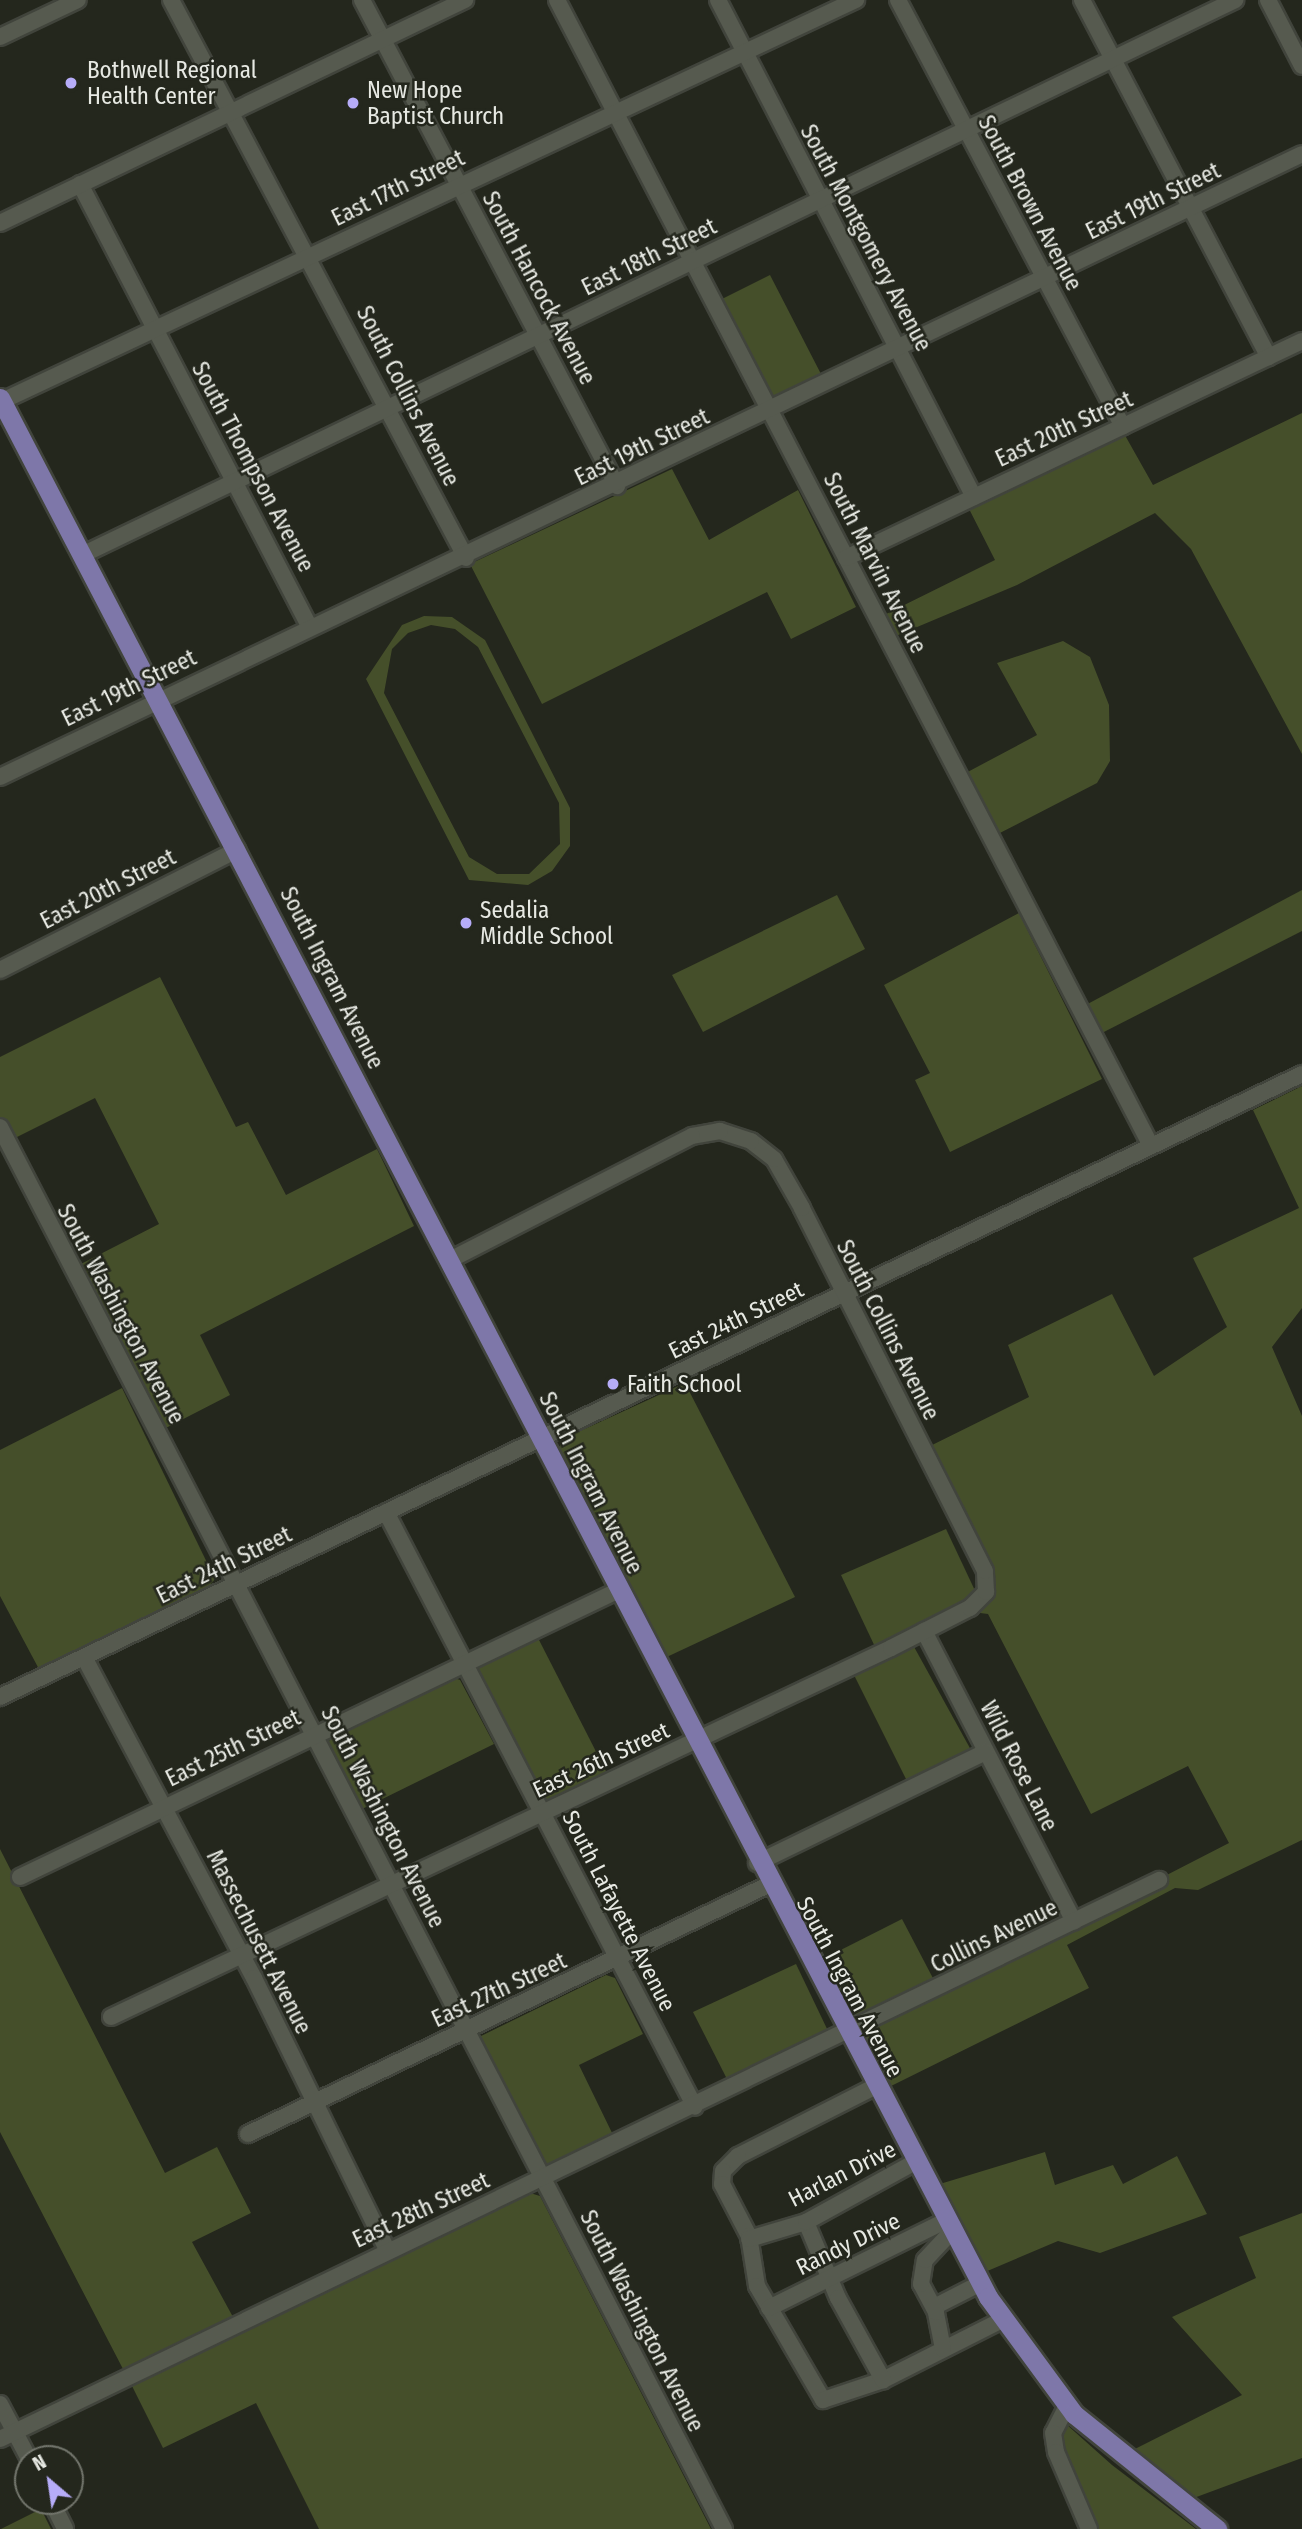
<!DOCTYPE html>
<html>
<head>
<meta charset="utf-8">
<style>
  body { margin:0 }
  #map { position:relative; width:1302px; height:2529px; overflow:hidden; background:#24271d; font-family:"Fira Sans Condensed",sans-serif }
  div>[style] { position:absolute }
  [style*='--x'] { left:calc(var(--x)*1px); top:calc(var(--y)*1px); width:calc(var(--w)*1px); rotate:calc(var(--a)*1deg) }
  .green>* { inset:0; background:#454f2a }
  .roads { filter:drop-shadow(2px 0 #41443c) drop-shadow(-2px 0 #41443c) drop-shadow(0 2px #41443c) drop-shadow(0 -2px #41443c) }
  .minor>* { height:16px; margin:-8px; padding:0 8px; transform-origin:8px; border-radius:8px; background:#565a4f }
  .major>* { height:19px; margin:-9.5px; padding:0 9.5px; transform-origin:9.5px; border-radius:9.5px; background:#7e77a9 }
  .dots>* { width:19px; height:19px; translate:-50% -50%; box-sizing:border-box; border:4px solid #24271d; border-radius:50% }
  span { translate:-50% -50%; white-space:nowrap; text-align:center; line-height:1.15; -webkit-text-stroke:5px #24271d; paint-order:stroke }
  .poi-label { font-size:23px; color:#e7e9e3 }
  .left { translate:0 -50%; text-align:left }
  .street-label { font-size:23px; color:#e7e9e3 }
  .north { position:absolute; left:14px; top:2445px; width:70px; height:70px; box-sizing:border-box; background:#24271d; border:2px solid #72756c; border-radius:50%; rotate:331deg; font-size:19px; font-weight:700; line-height:28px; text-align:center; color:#e7e9e3 }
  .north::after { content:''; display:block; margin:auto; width:24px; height:32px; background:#b6acf8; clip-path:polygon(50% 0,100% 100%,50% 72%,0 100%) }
</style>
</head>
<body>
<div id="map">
  <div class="green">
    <i style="clip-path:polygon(770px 275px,821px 374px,765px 400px,716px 302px)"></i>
    <i style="clip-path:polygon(1302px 413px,1302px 754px,1191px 549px,1155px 513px,1017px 585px,891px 638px,880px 617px,995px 560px,966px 503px,1122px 430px,1153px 485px)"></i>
    <i style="clip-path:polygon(672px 469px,709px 540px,798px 490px,856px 607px,791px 639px,767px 592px,542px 704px,470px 564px)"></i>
    <i style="clip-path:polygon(evenodd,452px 617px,485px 640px,570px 808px,570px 846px,552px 871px,528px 885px,469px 880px,366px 679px,402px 625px,424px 616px,452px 617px,431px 625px,455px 629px,478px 647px,559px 803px,560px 844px,529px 874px,497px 874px,469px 857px,384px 693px,392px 649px,408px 633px,431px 625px)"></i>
    <i style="clip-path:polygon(1063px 641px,1090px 657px,1109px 705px,1110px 761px,1097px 783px,992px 837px,962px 775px,1037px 735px,997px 663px)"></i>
    <i style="clip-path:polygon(1302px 890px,1302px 931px,1096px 1036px,1080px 1008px)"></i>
    <i style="clip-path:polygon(837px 895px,865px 949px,703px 1032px,672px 975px)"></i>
    <i style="clip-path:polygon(1019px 913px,1102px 1079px,950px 1152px,915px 1080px,930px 1073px,884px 985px)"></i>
    <i style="clip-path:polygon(160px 977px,236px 1127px,248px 1122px,286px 1195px,377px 1149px,414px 1226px,200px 1335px,230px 1395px,160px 1431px,73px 1268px,159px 1224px,95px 1098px,7px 1142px,0 1128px,0 1057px)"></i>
    <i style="clip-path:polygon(1302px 1086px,1302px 1308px,1272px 1347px,1302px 1416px,1302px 1840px,1198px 1890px,1175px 1888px,1067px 1945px,1089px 1988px,881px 2091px,857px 2038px,865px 2030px,1229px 1843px,1188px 1766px,1091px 1814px,988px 1614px,980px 1613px,989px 1594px,920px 1451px,1029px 1397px,1008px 1345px,1112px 1294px,1154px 1376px,1227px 1327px,1193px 1258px,1299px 1208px,1253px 1110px)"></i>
    <i style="clip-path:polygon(685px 1383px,795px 1597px,656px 1662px,553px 1456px,565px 1438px)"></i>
    <i style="clip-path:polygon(122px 1388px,215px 1579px,202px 1595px,40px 1671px,0 1596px,0 1450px)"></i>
    <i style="clip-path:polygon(946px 1529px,978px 1597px,877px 1651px,841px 1575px)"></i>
    <i style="clip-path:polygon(538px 1638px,608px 1775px,540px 1808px,471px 1670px)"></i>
    <i style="clip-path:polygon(913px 1645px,971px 1750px,909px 1785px,853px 1673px)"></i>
    <i style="clip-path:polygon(452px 1677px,460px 1680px,494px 1744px,358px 1811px,326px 1746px,331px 1738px)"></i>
    <i style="clip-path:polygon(0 1849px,165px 2173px,217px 2147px,251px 2213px,192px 2242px,233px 2317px,123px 2369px,0 2132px)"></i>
    <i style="clip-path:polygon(902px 1919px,936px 1984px,853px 2024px,813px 1964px)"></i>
    <i style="clip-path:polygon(796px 1964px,829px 2033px,730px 2085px,693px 2012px)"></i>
    <i style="clip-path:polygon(606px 1975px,615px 1978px,643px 2034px,579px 2065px,615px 2139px,546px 2171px,479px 2037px)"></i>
    <i style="clip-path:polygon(1045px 2152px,1055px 2185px,1113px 2165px,1123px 2184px,1177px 2156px,1207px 2214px,1100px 2253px,1058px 2241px,978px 2275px,930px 2187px)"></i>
    <i style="clip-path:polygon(530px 2193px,540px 2196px,711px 2529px,319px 2529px,256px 2403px,163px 2448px,131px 2384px)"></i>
    <i style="clip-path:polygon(1302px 2213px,1302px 2458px,1183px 2502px,1121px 2456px,1242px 2395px,1172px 2317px,1256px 2278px,1239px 2237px)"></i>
    <i style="clip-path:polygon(1066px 2424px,1112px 2465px,1196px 2529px,1094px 2529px,1056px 2452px,1057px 2428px)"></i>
    <i style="clip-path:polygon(41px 2509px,51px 2529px,1px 2529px)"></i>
  </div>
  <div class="roads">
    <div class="minor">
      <i style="--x:171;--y:0;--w:631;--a:62.14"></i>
      <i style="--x:362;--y:0;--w:549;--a:62.31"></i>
      <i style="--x:557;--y:0;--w:1291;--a:62.6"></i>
      <i style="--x:718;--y:0;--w:559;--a:62.75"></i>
      <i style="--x:898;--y:0;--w:482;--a:62.2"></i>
      <i style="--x:1082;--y:0;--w:403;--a:62.4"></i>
      <i style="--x:1268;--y:0;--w:74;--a:62.7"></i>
      <i style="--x:0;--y:37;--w:86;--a:-25.4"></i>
      <i style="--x:80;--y:184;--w:499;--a:62.6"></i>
      <i style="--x:0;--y:223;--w:516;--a:-25.62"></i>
      <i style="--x:0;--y:402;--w:946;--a:-25.16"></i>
      <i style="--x:82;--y:555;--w:1280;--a:-25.7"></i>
      <i style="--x:846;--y:558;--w:505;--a:-25.45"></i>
      <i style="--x:0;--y:777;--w:1443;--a:-25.57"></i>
      <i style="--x:0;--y:970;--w:266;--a:-26.9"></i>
      <i style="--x:0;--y:1127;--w:1578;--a:62.69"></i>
      <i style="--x:386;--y:1512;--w:670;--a:62.56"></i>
      <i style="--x:924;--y:1631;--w:327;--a:62.7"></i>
      <i style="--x:84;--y:1657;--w:363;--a:62.1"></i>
      <i style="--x:254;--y:1978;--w:304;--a:63.9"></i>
      <i style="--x:0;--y:1697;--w:1443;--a:-25.57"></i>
      <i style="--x:757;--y:1863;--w:254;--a:-25.9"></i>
      <i style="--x:20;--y:1877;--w:664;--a:-25.6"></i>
      <i style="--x:111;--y:2017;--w:863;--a:-25.32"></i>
      <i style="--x:891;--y:1648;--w:89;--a:-26.9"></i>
      <i style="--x:970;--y:1608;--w:23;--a:-45"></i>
      <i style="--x:986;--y:1592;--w:21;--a:-93"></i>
      <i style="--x:985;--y:1571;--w:407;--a:-116.8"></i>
      <i style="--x:802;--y:1208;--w:56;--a:-119.7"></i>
      <i style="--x:774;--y:1159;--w:29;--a:-142"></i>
      <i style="--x:751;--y:1141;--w:33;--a:-162"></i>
      <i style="--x:720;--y:1131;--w:28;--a:170"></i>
      <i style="--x:692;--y:1136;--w:274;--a:152.9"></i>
      <i style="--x:876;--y:2086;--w:155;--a:153.1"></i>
      <i style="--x:738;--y:2156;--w:21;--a:135"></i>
      <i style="--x:723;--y:2171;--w:13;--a:94"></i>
      <i style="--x:722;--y:2184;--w:59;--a:62.6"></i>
      <i style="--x:749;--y:2236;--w:51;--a:80.9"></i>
      <i style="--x:757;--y:2286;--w:132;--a:59.9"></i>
      <i style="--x:823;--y:2400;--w:63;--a:-18.4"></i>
      <i style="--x:883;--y:2380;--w:133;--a:-26.8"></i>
      <i style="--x:248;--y:2134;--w:577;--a:-25.59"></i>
      <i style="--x:806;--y:2222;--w:82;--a:67.2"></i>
      <i style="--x:838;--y:2298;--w:94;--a:61.2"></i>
      <i style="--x:749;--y:2239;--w:59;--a:-16.6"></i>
      <i style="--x:806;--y:2222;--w:124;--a:-28.8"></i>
      <i style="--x:934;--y:2307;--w:53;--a:-27.1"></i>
      <i style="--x:769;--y:2308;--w:199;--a:-26.3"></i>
      <i style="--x:943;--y:2349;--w:38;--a:-101"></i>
      <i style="--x:936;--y:2312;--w:32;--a:-118"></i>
      <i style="--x:921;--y:2284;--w:24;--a:-81"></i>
      <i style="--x:925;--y:2260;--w:40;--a:-47"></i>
      <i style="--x:0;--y:2404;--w:62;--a:62.2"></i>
      <i style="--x:1067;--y:2406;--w:30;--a:117"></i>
      <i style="--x:1053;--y:2433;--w:19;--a:81"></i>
      <i style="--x:1056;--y:2452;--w:84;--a:66.8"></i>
      <i style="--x:0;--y:2439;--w:1287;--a:-25.75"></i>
      <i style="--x:51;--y:2501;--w:31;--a:63"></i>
    </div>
    <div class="major">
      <i style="--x:0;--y:398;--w:2141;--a:62.51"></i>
      <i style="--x:988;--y:2297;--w:145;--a:53.7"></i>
      <i style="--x:1074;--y:2414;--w:184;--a:38.8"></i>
    </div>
  </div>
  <div class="dots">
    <i style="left:71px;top:83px;background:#b6acf8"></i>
    <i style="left:353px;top:103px;background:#b6acf8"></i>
    <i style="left:466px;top:923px;background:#b6acf8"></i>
    <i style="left:613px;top:1384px;background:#b6acf8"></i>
  </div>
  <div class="poi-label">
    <span class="left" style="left:87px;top:83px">Bothwell Regional<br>Health Center</span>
    <span class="left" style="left:367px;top:103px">New Hope<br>Baptist Church</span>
    <span class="left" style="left:480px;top:923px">Sedalia<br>Middle School</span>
    <span class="left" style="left:627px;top:1384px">Faith School</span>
  </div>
  <div class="street-label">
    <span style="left:398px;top:188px;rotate:-26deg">East 17th Street</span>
    <span style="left:1153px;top:201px;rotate:-26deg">East 19th Street</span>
    <span style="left:1030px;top:203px;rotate:62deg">South Brown Avenue</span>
    <span style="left:866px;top:238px;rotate:62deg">South Montgomery Avenue</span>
    <span style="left:649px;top:257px;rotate:-26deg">East 18th Street</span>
    <span style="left:539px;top:288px;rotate:62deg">South Hancock Avenue</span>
    <span style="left:408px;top:396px;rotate:63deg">South Collins Avenue</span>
    <span style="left:1064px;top:429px;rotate:-25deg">East 20th Street</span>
    <span style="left:642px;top:447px;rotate:-26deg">East 19th Street</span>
    <span style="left:253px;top:467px;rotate:62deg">South Thompson Avenue</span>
    <span style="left:875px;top:563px;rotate:63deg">South Marvin Avenue</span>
    <span style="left:129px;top:688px;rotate:-26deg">East 19th Street</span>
    <span style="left:108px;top:889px;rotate:-27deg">East 20th Street</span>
    <span style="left:332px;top:978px;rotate:63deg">South Ingram Avenue</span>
    <span style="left:121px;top:1314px;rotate:62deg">South Washington Avenue</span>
    <span style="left:736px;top:1320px;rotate:-26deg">East 24th Street</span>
    <span style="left:888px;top:1330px;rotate:63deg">South Collins Avenue</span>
    <span style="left:591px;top:1483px;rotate:63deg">South Ingram Avenue</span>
    <span style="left:224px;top:1565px;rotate:-26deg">East 24th Street</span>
    <span style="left:233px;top:1748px;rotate:-26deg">East 25th Street</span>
    <span style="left:601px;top:1760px;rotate:-25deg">East 26th Street</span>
    <span style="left:1019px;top:1766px;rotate:63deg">Wild Rose Lane</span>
    <span style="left:383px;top:1817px;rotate:63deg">South Washington Avenue</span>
    <span style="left:619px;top:1911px;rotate:63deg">South Lafayette Avenue</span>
    <span style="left:994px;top:1936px;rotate:-26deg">Collins Avenue</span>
    <span style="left:259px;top:1942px;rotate:63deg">Massechusett Avenue</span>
    <span style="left:850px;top:1987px;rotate:62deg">South Ingram Avenue</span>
    <span style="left:499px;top:1990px;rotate:-25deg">East 27th Street</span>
    <span style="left:842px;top:2174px;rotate:-27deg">Harlan Drive</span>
    <span style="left:421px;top:2210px;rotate:-25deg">East 28th Street</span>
    <span style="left:848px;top:2244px;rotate:-26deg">Randy Drive</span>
    <span style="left:642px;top:2321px;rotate:63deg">South Washington Avenue</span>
  </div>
  <div class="north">N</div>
</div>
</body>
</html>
